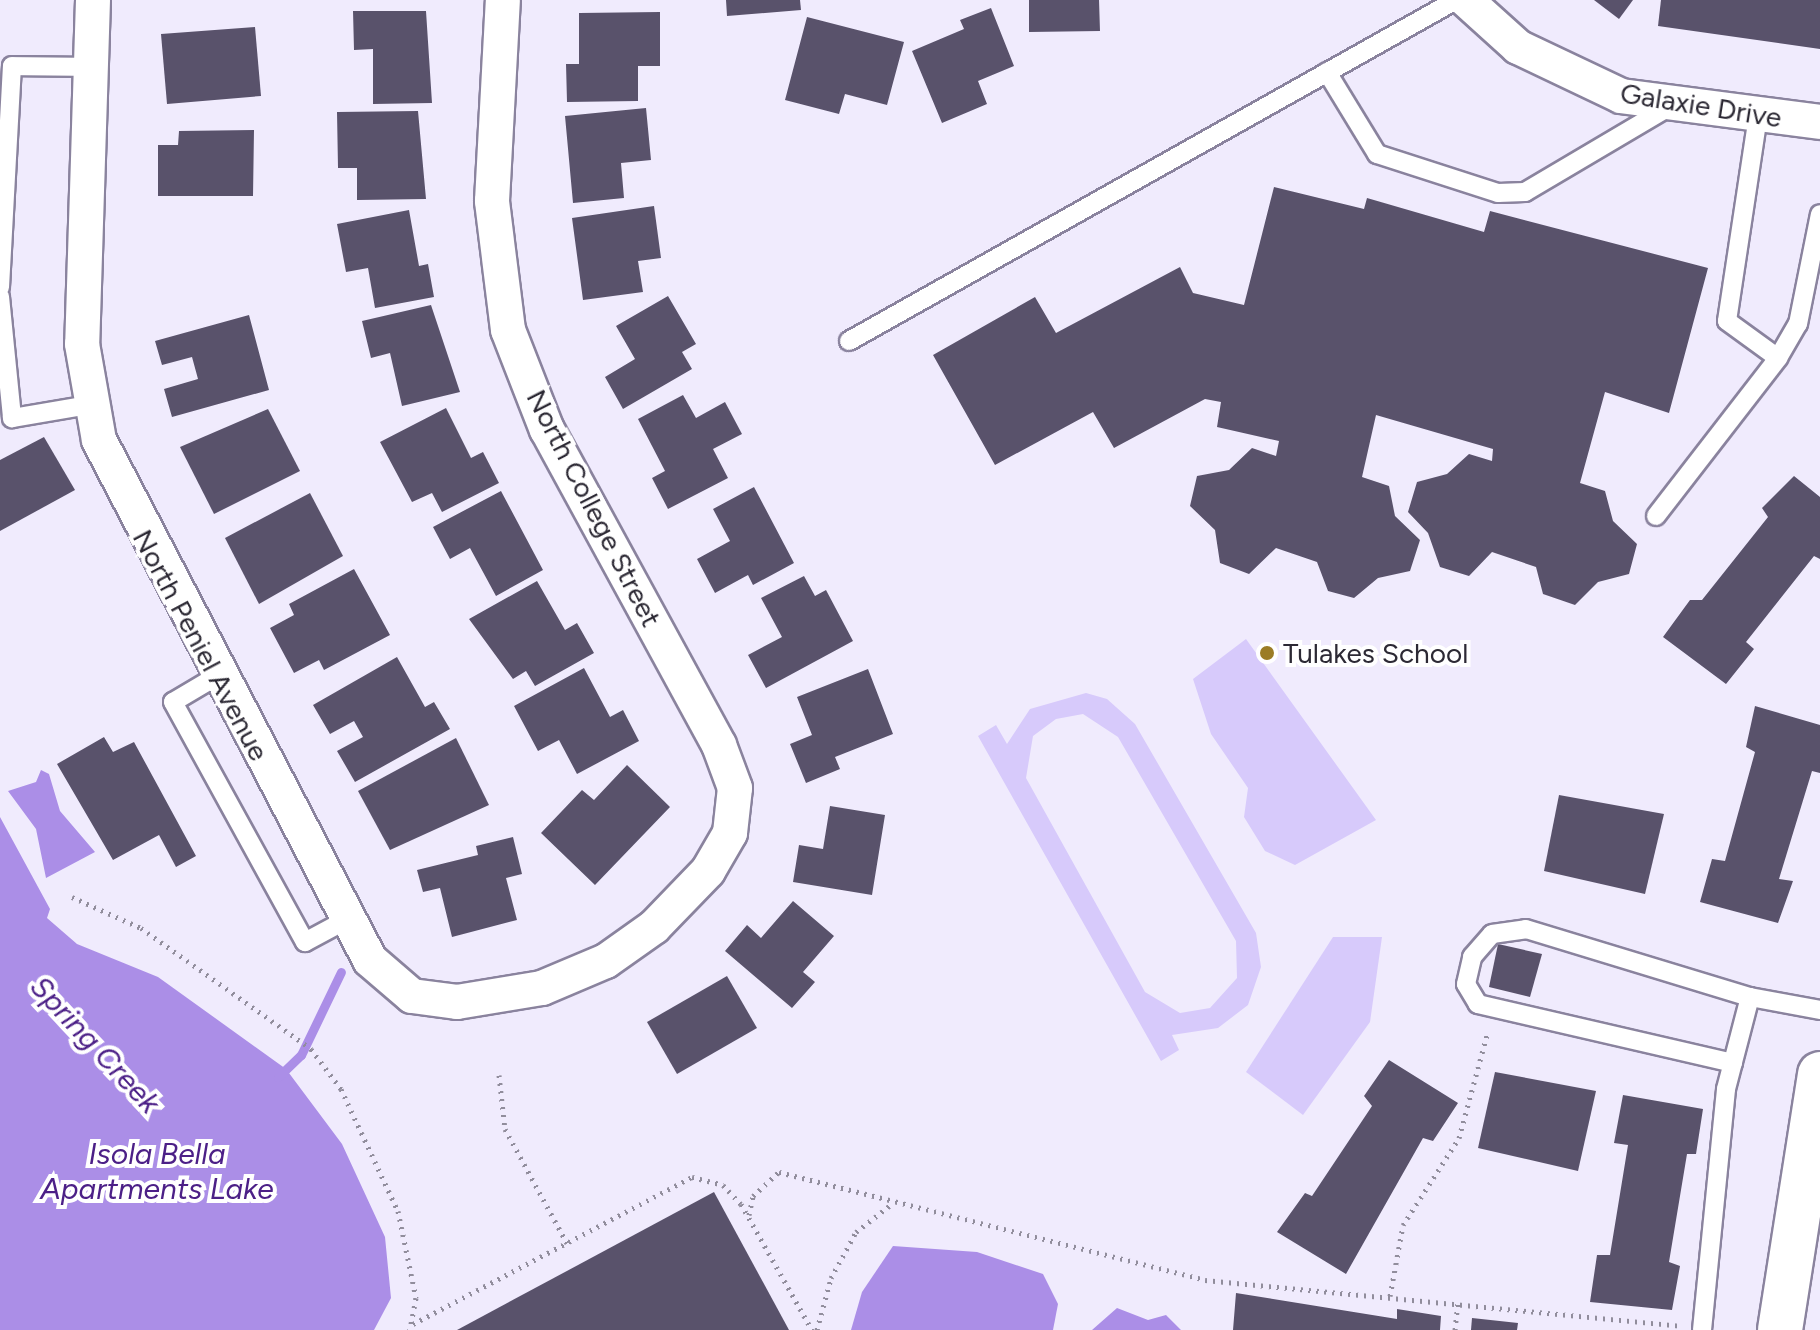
<!DOCTYPE html>
<html>
<head>
<meta charset="utf-8">
<style>
  body { margin:0 }
  #map { position:relative; width:1820px; height:1330px; overflow:hidden; background:#f0ebfd; font-family:Figtree,sans-serif }
  div>[style] { position:absolute }
  [style*='--x'] { left:calc(var(--x)*1px); top:calc(var(--y)*1px); width:calc(var(--w)*1px); rotate:calc(var(--a)*1deg) }
  .green>* { inset:0; background:#d7cafb }
  .water>* { inset:0; background:#ab8ee7 }
  .stream>* { height:9px; margin:-4.5px; padding:0 4.5px; transform-origin:4.5px; border-radius:4.5px; background:#ab8ee7 }
  .building>* { inset:0; background:#59526b }
  .path>* { height:5px; margin-top:-2.5px; transform-origin:0; background:repeating-linear-gradient(90deg,#918d9c 0 2px,transparent 0 8px) }
  .roads { filter:drop-shadow(2px 0 #8a839e) drop-shadow(-2px 0 #8a839e) drop-shadow(0 2px #8a839e) drop-shadow(0 -2px #8a839e) }
  .service>* { height:18px; margin:-9px; padding:0 9px; transform-origin:9px; border-radius:9px; background:#fff }
  .minor>* { height:34px; margin:-17px; padding:0 17px; transform-origin:17px; border-radius:17px; background:#fff }
  .tertiary>* { height:44px; margin:-22px; padding:0 22px; transform-origin:22px; border-radius:22px; background:#fff }
  .dots>* { width:22px; height:22px; translate:-50% -50%; box-sizing:border-box; border:4px solid #fff; border-radius:50% }
  span { translate:-50% -50%; white-space:nowrap; text-align:center; line-height:1.15; -webkit-text-stroke:8px #fff; paint-order:stroke }
  .street-label { font-size:28px; color:#2c2934 }
  .poi-label { font-size:28px; color:#2c2934 }
  .left { translate:0 -50%; text-align:left }
  .water-label { font-size:30px; color:#4c2087; font-style:italic }
</style>
</head>
<body>
<div id="map">
  <div class="green">
    <i style="clip-path:polygon(1246px 639px,1376px 820px,1295px 865px,1265px 851px,1244px 817px,1248px 788px,1211px 734px,1193px 679px)"></i>
    <i style="clip-path:polygon(evenodd,1086px 693px,1107px 699px,1135px 724px,1256px 933px,1261px 967px,1248px 1005px,1218px 1028px,1172px 1035px,1179px 1050px,1161px 1061px,978px 736px,996px 725px,1007px 744px,1030px 709px,1086px 693px,1083px 714px,1118px 737px,1236px 941px,1237px 978px,1210px 1008px,1180px 1013px,1145px 992px,1026px 778px,1033px 736px,1056px 719px,1083px 714px)"></i>
    <i style="clip-path:polygon(1333px 937px,1382px 937px,1370px 1022px,1303px 1115px,1246px 1072px)"></i>
  </div>
  <div class="water">
    <i style="clip-path:polygon(41px 770px,49px 774px,60px 811px,95px 852px,46px 878px,36px 829px,8px 791px,36px 782px)"></i>
    <i style="clip-path:polygon(0 817px,50px 909px,47px 918px,77px 944px,158px 977px,286px 1069px,342px 1144px,385px 1237px,391px 1298px,374px 1330px,0 1330px)"></i>
    <i style="clip-path:polygon(893px 1246px,977px 1252px,1043px 1274px,1058px 1304px,1053px 1330px,851px 1330px,862px 1292px)"></i>
    <i style="clip-path:polygon(1117px 1308px,1148px 1320px,1166px 1315px,1181px 1330px,1092px 1330px)"></i>
  </div>
  <div class="stream">
    <i style="--x:278;--y:1077;--w:32;--a:-44"></i>
    <i style="--x:301;--y:1055;--w:92;--a:-64.3"></i>
  </div>
  <div class="building">
    <i style="clip-path:polygon(726px 0,800px 0,801px 10px,727px 16px)"></i>
    <i style="clip-path:polygon(1029px 0,1099px 0,1100px 31px,1029px 32px)"></i>
    <i style="clip-path:polygon(1594px 0,1633px 0,1619px 19px)"></i>
    <i style="clip-path:polygon(1661px 0,1820px 0,1820px 49px,1658px 26px)"></i>
    <i style="clip-path:polygon(991px 8px,1014px 66px,978px 81px,987px 104px,942px 123px,912px 51px,964px 29px,960px 20px)"></i>
    <i style="clip-path:polygon(353px 11px,426px 11px,432px 103px,373px 104px,373px 49px,354px 50px)"></i>
    <i style="clip-path:polygon(660px 12px,660px 66px,638px 66px,638px 101px,567px 102px,566px 64px,579px 64px,579px 13px)"></i>
    <i style="clip-path:polygon(807px 17px,904px 42px,887px 105px,845px 94px,839px 114px,785px 100px)"></i>
    <i style="clip-path:polygon(255px 27px,261px 96px,167px 104px,161px 34px)"></i>
    <i style="clip-path:polygon(646px 108px,651px 160px,621px 163px,624px 198px,573px 203px,565px 116px)"></i>
    <i style="clip-path:polygon(418px 111px,426px 199px,357px 200px,357px 168px,338px 168px,337px 112px)"></i>
    <i style="clip-path:polygon(254px 130px,253px 196px,158px 196px,158px 145px,178px 145px,179px 131px)"></i>
    <i style="clip-path:polygon(1274px 187px,1364px 209px,1367px 198px,1484px 232px,1490px 211px,1708px 268px,1669px 413px,1605px 392px,1580px 483px,1605px 491px,1613px 521px,1637px 544px,1629px 574px,1598px 582px,1575px 605px,1543px 594px,1536px 567px,1492px 552px,1469px 576px,1440px 567px,1428px 533px,1408px 512px,1417px 482px,1447px 474px,1469px 454px,1492px 461px,1493px 449px,1376px 415px,1362px 477px,1389px 486px,1395px 516px,1420px 540px,1410px 571px,1378px 578px,1354px 598px,1328px 591px,1317px 562px,1276px 548px,1249px 574px,1220px 563px,1215px 530px,1190px 506px,1197px 476px,1229px 470px,1252px 448px,1276px 456px,1279px 441px,1217px 427px,1221px 402px,1205px 399px,1114px 448px,1093px 412px,995px 465px,933px 355px,1035px 297px,1056px 333px,1180px 267px,1193px 293px,1244px 305px)"></i>
    <i style="clip-path:polygon(654px 206px,661px 258px,638px 261px,643px 292px,583px 300px,572px 218px)"></i>
    <i style="clip-path:polygon(409px 210px,419px 266px,428px 264px,434px 297px,375px 308px,368px 268px,346px 272px,337px 224px)"></i>
    <i style="clip-path:polygon(668px 296px,696px 344px,682px 352px,692px 369px,623px 409px,605px 377px,635px 359px,616px 326px)"></i>
    <i style="clip-path:polygon(431px 305px,460px 392px,402px 406px,390px 353px,371px 358px,362px 321px)"></i>
    <i style="clip-path:polygon(249px 315px,269px 390px,172px 417px,164px 389px,198px 379px,192px 357px,162px 365px,155px 341px)"></i>
    <i style="clip-path:polygon(683px 395px,696px 418px,725px 402px,742px 434px,713px 449px,728px 478px,668px 509px,652px 478px,665px 471px,638px 419px)"></i>
    <i style="clip-path:polygon(446px 408px,471px 458px,483px 452px,499px 483px,442px 512px,432px 493px,412px 502px,380px 442px)"></i>
    <i style="clip-path:polygon(268px 409px,300px 471px,214px 514px,180px 447px)"></i>
    <i style="clip-path:polygon(44px 437px,75px 490px,0 531px,0 460px)"></i>
    <i style="clip-path:polygon(1794px 476px,1820px 497px,1820px 559px,1814px 556px,1746px 642px,1754px 649px,1726px 684px,1663px 637px,1690px 600px,1702px 600px,1768px 517px,1762px 508px)"></i>
    <i style="clip-path:polygon(754px 487px,794px 563px,753px 585px,748px 575px,715px 593px,697px 559px,730px 541px,713px 509px)"></i>
    <i style="clip-path:polygon(501px 491px,543px 570px,496px 596px,470px 548px,450px 559px,433px 527px)"></i>
    <i style="clip-path:polygon(310px 493px,343px 556px,259px 604px,225px 538px)"></i>
    <i style="clip-path:polygon(354px 569px,390px 635px,324px 670px,319px 660px,294px 673px,270px 628px,294px 615px,289px 604px)"></i>
    <i style="clip-path:polygon(804px 576px,815px 596px,826px 590px,853px 641px,766px 688px,748px 655px,782px 637px,761px 598px)"></i>
    <i style="clip-path:polygon(537px 581px,565px 630px,577px 623px,594px 653px,535px 686px,526px 671px,513px 679px,469px 619px)"></i>
    <i style="clip-path:polygon(397px 657px,425px 707px,434px 702px,450px 729px,355px 782px,337px 751px,363px 737px,354px 721px,330px 734px,313px 705px)"></i>
    <i style="clip-path:polygon(584px 668px,610px 717px,623px 710px,639px 741px,577px 774px,559px 740px,538px 751px,514px 706px)"></i>
    <i style="clip-path:polygon(868px 669px,893px 734px,835px 757px,840px 769px,806px 783px,790px 744px,812px 735px,797px 697px)"></i>
    <i style="clip-path:polygon(1755px 706px,1820px 725px,1820px 773px,1812px 771px,1779px 879px,1793px 881px,1778px 923px,1700px 902px,1712px 859px,1725px 861px,1755px 752px,1746px 747px)"></i>
    <i style="clip-path:polygon(104px 737px,113px 752px,134px 742px,196px 856px,176px 867px,159px 835px,113px 860px,57px 764px)"></i>
    <i style="clip-path:polygon(456px 738px,489px 805px,390px 850px,358px 791px)"></i>
    <i style="clip-path:polygon(627px 765px,670px 807px,595px 885px,541px 833px,582px 790px,594px 800px)"></i>
    <i style="clip-path:polygon(1559px 795px,1664px 814px,1645px 894px,1544px 871px)"></i>
    <i style="clip-path:polygon(830px 806px,885px 815px,872px 895px,793px 882px,799px 845px,823px 849px)"></i>
    <i style="clip-path:polygon(513px 837px,522px 874px,506px 878px,517px 920px,452px 937px,440px 888px,423px 892px,417px 870px,478px 855px,476px 846px)"></i>
    <i style="clip-path:polygon(793px 901px,834px 936px,803px 972px,815px 982px,792px 1008px,725px 951px,747px 925px,761px 938px)"></i>
    <i style="clip-path:polygon(1498px 944px,1542px 954px,1530px 997px,1489px 987px)"></i>
    <i style="clip-path:polygon(727px 976px,757px 1028px,677px 1074px,647px 1022px)"></i>
    <i style="clip-path:polygon(1389px 1060px,1458px 1103px,1433px 1141px,1423px 1138px,1346px 1274px,1277px 1232px,1305px 1193px,1312px 1196px,1372px 1106px,1364px 1096px)"></i>
    <i style="clip-path:polygon(1495px 1072px,1596px 1091px,1578px 1171px,1478px 1148px)"></i>
    <i style="clip-path:polygon(1623px 1095px,1703px 1109px,1696px 1154px,1687px 1154px,1669px 1262px,1680px 1266px,1672px 1310px,1590px 1302px,1597px 1255px,1610px 1255px,1628px 1145px,1614px 1143px)"></i>
    <i style="clip-path:polygon(714px 1192px,789px 1330px,457px 1330px)"></i>
    <i style="clip-path:polygon(1236px 1293px,1397px 1319px,1397px 1309px,1441px 1316px,1440px 1330px,1233px 1330px)"></i>
    <i style="clip-path:polygon(1472px 1318px,1518px 1323px,1517px 1330px,1471px 1330px)"></i>
  </div>
  <div class="path">
    <i style="--x:72;--y:897;--w:76;--a:24.2"></i>
    <i style="--x:141;--y:928;--w:209;--a:35.4"></i>
    <i style="--x:311;--y:1049;--w:50;--a:53.1"></i>
    <i style="--x:341;--y:1089;--w:135;--a:65"></i>
    <i style="--x:398;--y:1211;--w:89;--a:78.3"></i>
    <i style="--x:416;--y:1298;--w:33;--a:101"></i>
    <i style="--x:499;--y:1075;--w:54;--a:83.7"></i>
    <i style="--x:505;--y:1129;--w:130;--a:61.5"></i>
    <i style="--x:749;--y:1215;--w:19;--a:-78"></i>
    <i style="--x:753;--y:1196;--w:35;--a:-43"></i>
    <i style="--x:779;--y:1172;--w:439;--a:14.2"></i>
    <i style="--x:1205;--y:1280;--w:476;--a:5.5"></i>
    <i style="--x:1390;--y:1296;--w:72;--a:-79.6"></i>
    <i style="--x:1403;--y:1225;--w:103;--a:-57.2"></i>
    <i style="--x:1459;--y:1138;--w:111;--a:-74.8"></i>
    <i style="--x:413;--y:1324;--w:315;--a:-27.8"></i>
    <i style="--x:692;--y:1177;--w:32;--a:14"></i>
    <i style="--x:723;--y:1185;--w:26;--a:47"></i>
    <i style="--x:741;--y:1204;--w:145;--a:60.6"></i>
    <i style="--x:817;--y:1330;--w:54;--a:-74.9"></i>
    <i style="--x:831;--y:1278;--w:52;--a:-61.5"></i>
    <i style="--x:856;--y:1232;--w:47;--a:-38.1"></i>
    <i style="--x:1455;--y:1330;--w:27;--a:-84"></i>
  </div>
  <div class="roads">
    <div class="service">
      <i style="--x:1327;--y:72;--w:96;--a:58.6"></i>
      <i style="--x:1377;--y:154;--w:127;--a:17.9"></i>
      <i style="--x:1498;--y:193;--w:27;--a:-2"></i>
      <i style="--x:1525;--y:192;--w:171;--a:-30.6"></i>
      <i style="--x:1758;--y:116;--w:207;--a:98.6"></i>
      <i style="--x:1727;--y:321;--w:63;--a:36"></i>
      <i style="--x:1778;--y:358;--w:39;--a:-60"></i>
      <i style="--x:1798;--y:324;--w:112;--a:-78.7"></i>
      <i style="--x:0;--y:287;--w:221;--a:-86.9"></i>
      <i style="--x:12;--y:66;--w:78;--a:0.7"></i>
      <i style="--x:0;--y:297;--w:122;--a:84.3"></i>
      <i style="--x:12;--y:418;--w:77;--a:-9.7"></i>
      <i style="--x:849;--y:341;--w:696;--a:-29.33"></i>
      <i style="--x:1656;--y:516;--w:200;--a:-52.3"></i>
      <i style="--x:217;--y:676;--w:51;--a:149.4"></i>
      <i style="--x:173;--y:702;--w:274;--a:61.2"></i>
      <i style="--x:305;--y:942;--w:47;--a:-28.2"></i>
      <i style="--x:1733;--y:1063;--w:262;--a:-167"></i>
      <i style="--x:1478;--y:1004;--w:23;--a:-121"></i>
      <i style="--x:1466;--y:984;--w:28;--a:-77"></i>
      <i style="--x:1472;--y:957;--w:30;--a:-49"></i>
      <i style="--x:1492;--y:934;--w:34;--a:-8"></i>
      <i style="--x:1526;--y:929;--w:234;--a:16.9"></i>
      <i style="--x:1702;--y:1330;--w:242;--a:-84.3"></i>
      <i style="--x:1726;--y:1089;--w:95;--a:-75.4"></i>
      <i style="--x:1750;--y:997;--w:71;--a:10.5"></i>
    </div>
    <div class="minor">
      <i style="--x:93;--y:0;--w:344;--a:91.8"></i>
      <i style="--x:82;--y:344;--w:97;--a:80"></i>
      <i style="--x:99;--y:440;--w:586;--a:62.47"></i>
      <i style="--x:370;--y:960;--w:55;--a:40.6"></i>
      <i style="--x:412;--y:996;--w:45;--a:7.6"></i>
      <i style="--x:457;--y:1002;--w:86;--a:-9.4"></i>
      <i style="--x:542;--y:988;--w:69;--a:-22.9"></i>
      <i style="--x:606;--y:961;--w:59;--a:-35.3"></i>
      <i style="--x:654;--y:927;--w:78;--a:-46"></i>
      <i style="--x:708;--y:871;--w:44;--a:-59.9"></i>
      <i style="--x:730;--y:833;--w:45;--a:-83.7"></i>
      <i style="--x:735;--y:788;--w:46;--a:-110.4"></i>
      <i style="--x:719;--y:745;--w:359;--a:-118.6"></i>
      <i style="--x:547;--y:430;--w:107;--a:-111.3"></i>
      <i style="--x:508;--y:330;--w:130;--a:-97.1"></i>
      <i style="--x:492;--y:201;--w:201;--a:-86.9"></i>
      <i style="--x:1466;--y:0;--w:70;--a:42.1"></i>
      <i style="--x:1518;--y:47;--w:114;--a:25.4"></i>
      <i style="--x:1621;--y:96;--w:201;--a:7.4"></i>
    </div>
    <div class="tertiary">
      <i style="--x:1780;--y:1330;--w:259;--a:-81.1"></i>
    </div>
  </div>
  <div class="dots">
    <i style="left:1267px;top:653px;background:#9b7c26"></i>
  </div>
  <div class="street-label">
    <span style="left:1701px;top:105px;rotate:9deg">Galaxie Drive</span>
    <span style="left:594px;top:508px;rotate:63deg">North College Street</span>
    <span style="left:201px;top:645px;rotate:62deg">North Peniel Avenue</span>
  </div>
  <div class="poi-label">
    <span class="left" style="left:1283px;top:653px">Tulakes School</span>
  </div>
  <div class="water-label">
    <span style="left:95px;top:1045px;rotate:47deg">Spring Creek</span>
    <span style="left:157px;top:1171px">Isola Bella<br>Apartments Lake</span>
  </div>
</div>
</body>
</html>
